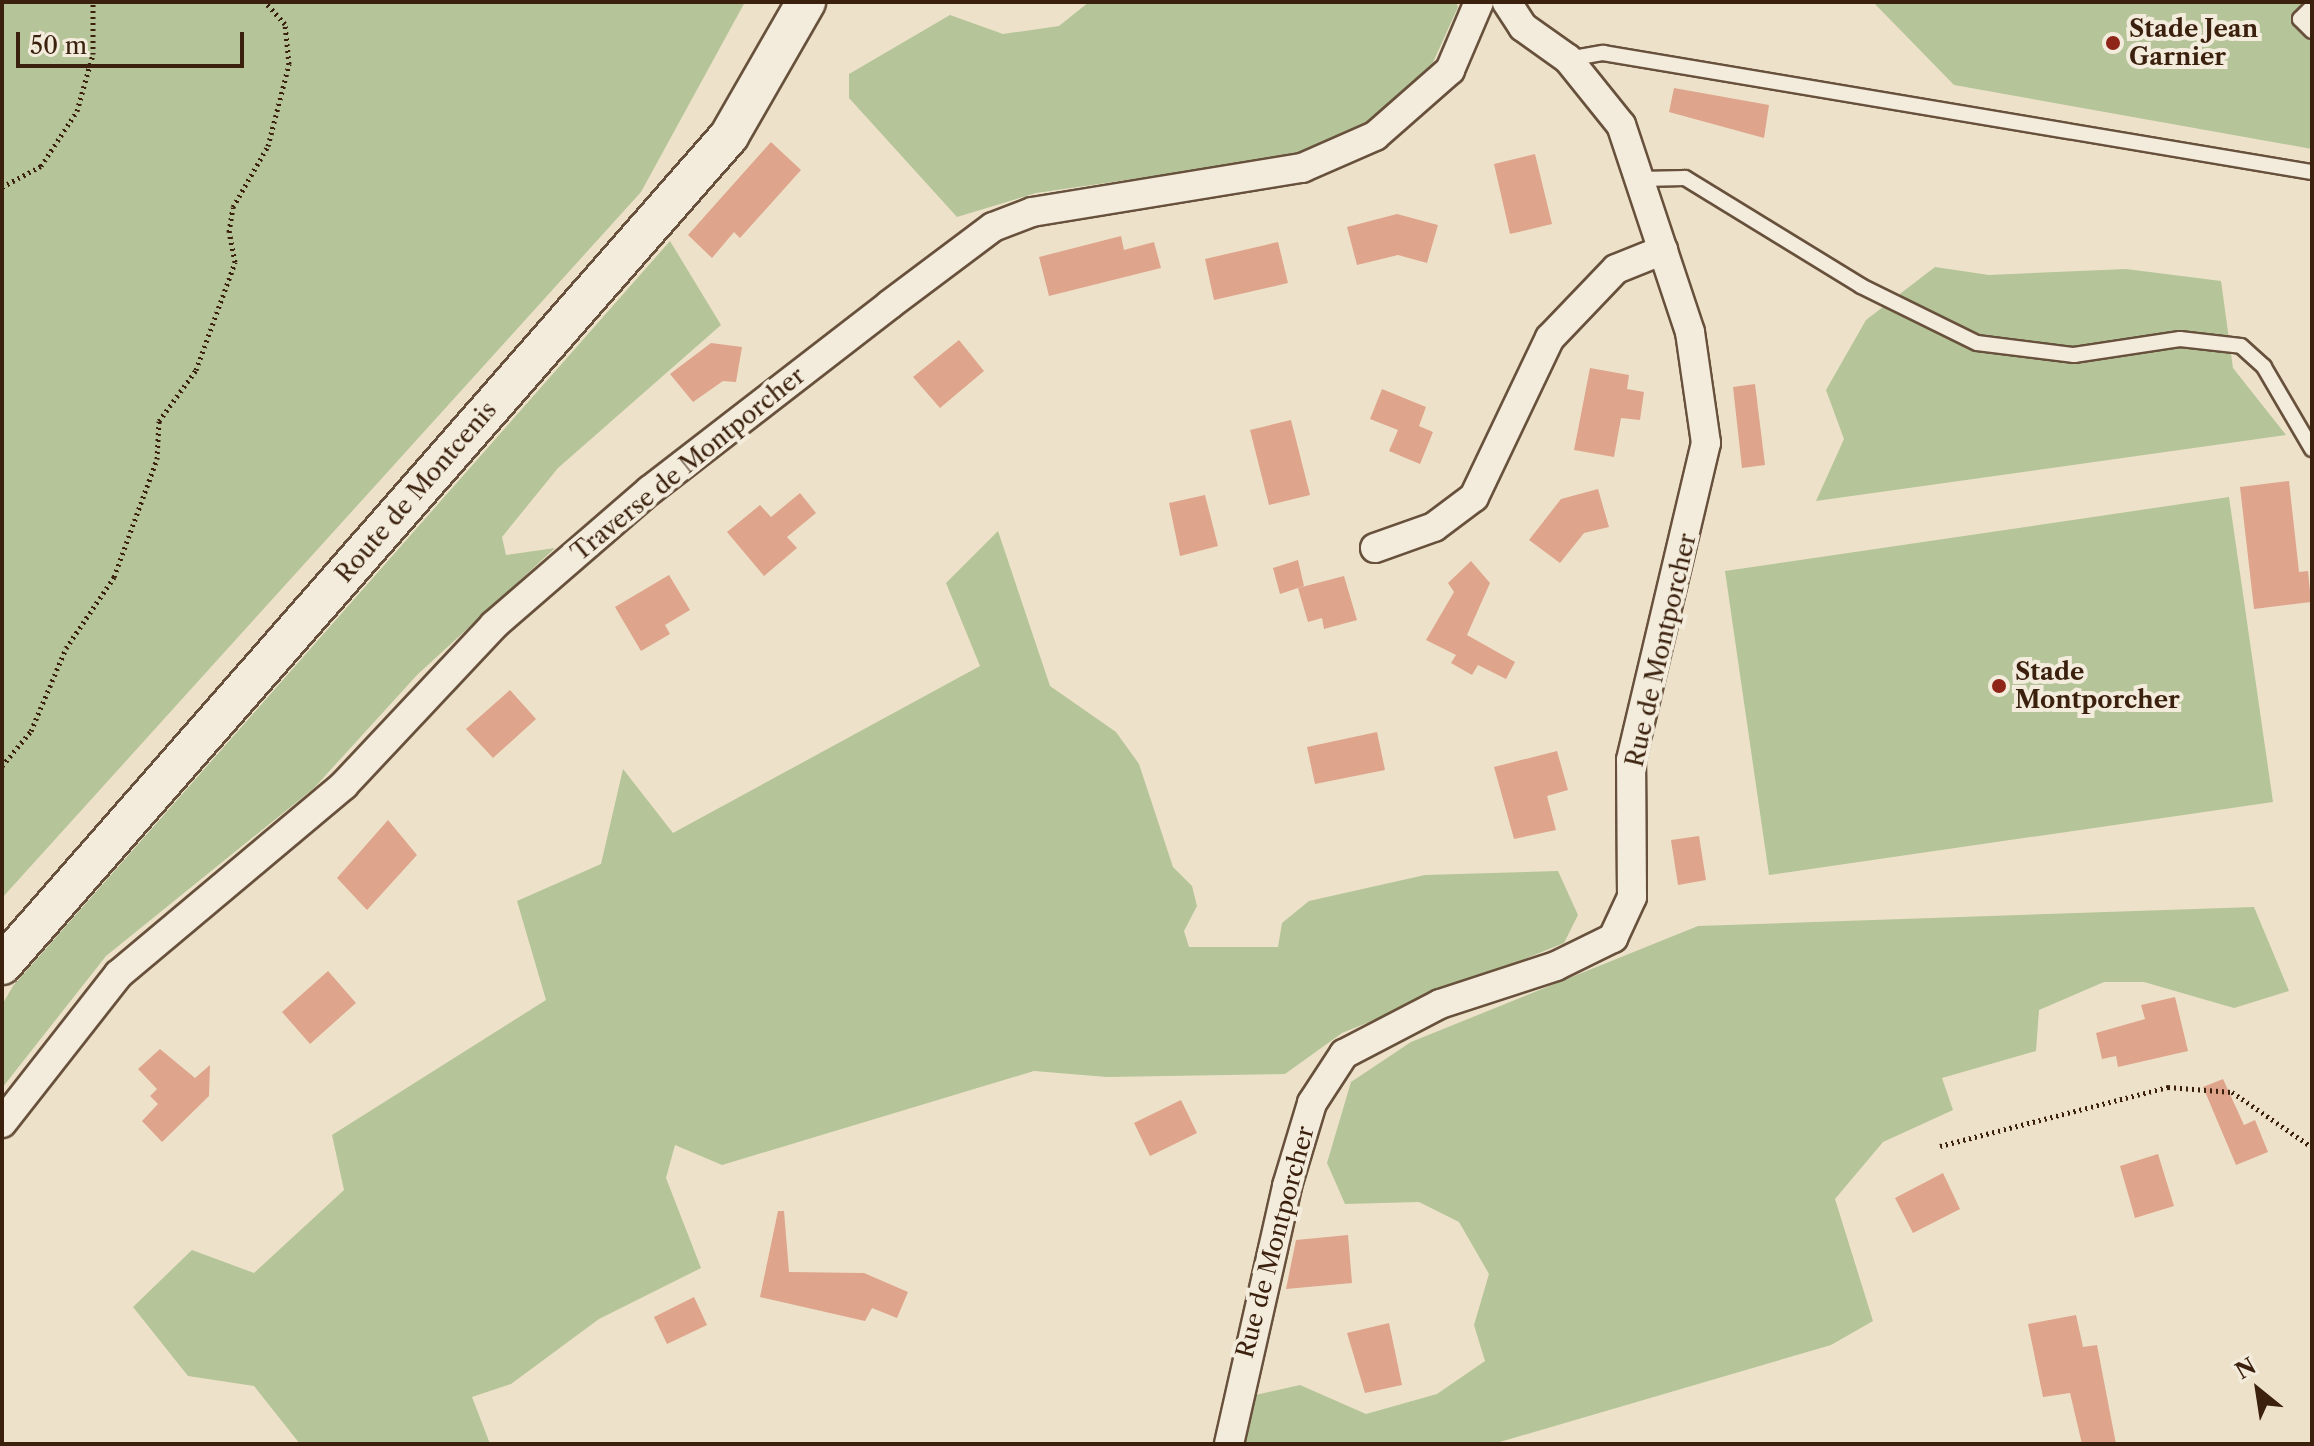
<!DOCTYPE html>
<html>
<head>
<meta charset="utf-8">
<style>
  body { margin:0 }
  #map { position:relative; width:2314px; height:1446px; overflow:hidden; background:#ede2c9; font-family:"Libre Caslon Text",serif }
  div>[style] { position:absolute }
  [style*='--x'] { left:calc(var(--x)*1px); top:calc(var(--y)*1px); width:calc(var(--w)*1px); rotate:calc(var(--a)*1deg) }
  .green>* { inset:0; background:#b5c499 }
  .building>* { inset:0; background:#dea48c }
  .path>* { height:5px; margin-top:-2.5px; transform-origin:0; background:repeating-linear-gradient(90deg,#3b210d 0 2px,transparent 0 6px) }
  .roads { filter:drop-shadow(2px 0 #68513c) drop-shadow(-2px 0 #68513c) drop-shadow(0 2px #68513c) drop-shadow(0 -2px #68513c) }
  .lane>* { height:14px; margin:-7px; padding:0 7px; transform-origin:7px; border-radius:7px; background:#f3ecdc }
  .street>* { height:28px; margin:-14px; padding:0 14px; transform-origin:14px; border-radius:14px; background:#f3ecdc }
  .secondary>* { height:38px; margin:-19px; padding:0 19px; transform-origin:19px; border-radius:19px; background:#f3ecdc }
  .dots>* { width:22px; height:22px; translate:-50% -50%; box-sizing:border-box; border:4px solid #f3ecdc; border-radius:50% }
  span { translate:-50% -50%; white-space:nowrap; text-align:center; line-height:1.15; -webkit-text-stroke:8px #f3ecdc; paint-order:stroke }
  .poi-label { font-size:24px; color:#3b210d; font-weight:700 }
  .left { translate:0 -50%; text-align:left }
  .street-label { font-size:24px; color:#3b210d }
  .frame { position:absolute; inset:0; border:4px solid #3b210d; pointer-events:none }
  .north { position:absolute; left:2218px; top:1350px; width:80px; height:80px; -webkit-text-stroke:6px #f3ecdc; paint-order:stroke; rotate:330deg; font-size:22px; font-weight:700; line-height:32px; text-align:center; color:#3b210d }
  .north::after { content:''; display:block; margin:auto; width:28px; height:36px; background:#3b210d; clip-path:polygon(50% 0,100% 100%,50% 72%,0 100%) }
  .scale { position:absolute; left:16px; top:32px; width:228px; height:36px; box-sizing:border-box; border:4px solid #3b210d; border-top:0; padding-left:10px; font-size:24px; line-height:28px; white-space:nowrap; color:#3b210d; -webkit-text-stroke:6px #f3ecdc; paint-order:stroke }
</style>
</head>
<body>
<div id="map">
  <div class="green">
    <i style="clip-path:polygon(2px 2px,745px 2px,641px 192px,2px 898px)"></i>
    <i style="clip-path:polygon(1089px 2px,1456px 2px,1458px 7px,1430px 69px,1366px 122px,1299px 155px,1036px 193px,957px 217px,849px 98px,849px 74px,950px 15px,1003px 34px,1059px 26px)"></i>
    <i style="clip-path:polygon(1873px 2px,2312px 2px,2312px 149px,1954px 85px)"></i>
    <i style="clip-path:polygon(670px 241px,721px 325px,558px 468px,502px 537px,506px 555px,555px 548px,417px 675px,314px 788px,106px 956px,2px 1088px,2px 1005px,13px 986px)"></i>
    <i style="clip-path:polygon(1935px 267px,1989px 275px,2126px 269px,2221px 281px,2233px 368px,2286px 435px,1816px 501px,1844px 439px,1826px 390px,1866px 320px)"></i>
    <i style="clip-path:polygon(2229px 497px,2273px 802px,1769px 875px,1725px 571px)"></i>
    <i style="clip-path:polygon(998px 531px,1050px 686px,1116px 732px,1139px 764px,1173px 867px,1192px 886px,1197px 906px,1184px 931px,1189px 947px,1278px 947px,1282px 923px,1309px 901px,1425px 875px,1558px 871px,1578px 915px,1564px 943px,1342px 1033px,1285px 1074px,1107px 1077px,1034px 1071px,722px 1165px,675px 1145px,666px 1178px,701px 1268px,599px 1319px,511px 1384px,472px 1397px,490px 1444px,300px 1444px,254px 1386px,188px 1376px,133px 1307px,192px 1250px,254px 1273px,344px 1190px,332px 1135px,546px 1000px,517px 901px,601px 864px,623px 769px,673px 833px,980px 666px,946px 583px)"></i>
    <i style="clip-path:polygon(2254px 907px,2289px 991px,2234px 1008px,2144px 982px,2104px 982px,2039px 1010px,2036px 1051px,1942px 1078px,1953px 1110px,1883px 1142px,1835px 1199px,1873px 1321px,1831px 1345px,1493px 1444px,1245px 1444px,1251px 1396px,1300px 1385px,1366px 1414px,1437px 1394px,1485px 1361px,1474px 1325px,1489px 1274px,1459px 1222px,1419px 1202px,1345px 1204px,1327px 1163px,1351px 1082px,1411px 1042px,1698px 926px)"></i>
  </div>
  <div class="building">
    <i style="clip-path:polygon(1674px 88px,1769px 105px,1764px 138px,1669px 112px)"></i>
    <i style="clip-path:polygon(771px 142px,801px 170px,740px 238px,734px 232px,712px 258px,688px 235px)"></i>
    <i style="clip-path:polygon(1535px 154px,1552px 224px,1510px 234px,1494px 164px)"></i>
    <i style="clip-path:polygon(1397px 214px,1438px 225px,1427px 263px,1398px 255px,1357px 265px,1347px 227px)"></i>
    <i style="clip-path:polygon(1121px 236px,1124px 250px,1154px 242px,1161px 268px,1049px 296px,1039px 257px)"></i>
    <i style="clip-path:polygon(1278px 242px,1288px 283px,1214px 300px,1205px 259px)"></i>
    <i style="clip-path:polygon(959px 340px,984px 371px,940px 408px,913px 377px)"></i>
    <i style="clip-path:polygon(711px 343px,742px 347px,736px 382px,723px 381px,693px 402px,670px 374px)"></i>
    <i style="clip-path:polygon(1590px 368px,1629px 375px,1627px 389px,1644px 392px,1640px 420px,1621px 418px,1614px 457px,1574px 450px)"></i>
    <i style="clip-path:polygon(1755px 384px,1765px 465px,1742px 468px,1733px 387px)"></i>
    <i style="clip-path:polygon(1382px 389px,1426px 407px,1419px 426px,1433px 432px,1420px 464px,1389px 451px,1398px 430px,1370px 419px)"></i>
    <i style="clip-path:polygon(1291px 420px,1310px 495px,1269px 505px,1250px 430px)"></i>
    <i style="clip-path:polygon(2289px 481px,2299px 572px,2308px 571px,2311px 602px,2254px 609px,2240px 487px)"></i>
    <i style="clip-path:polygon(1598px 489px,1609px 527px,1584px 533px,1560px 563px,1529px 540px,1561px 499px)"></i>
    <i style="clip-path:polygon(800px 493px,816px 513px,787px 537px,797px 548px,764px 576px,727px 532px,760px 505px,771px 517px)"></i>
    <i style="clip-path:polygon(1205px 495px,1218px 546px,1180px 556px,1169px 503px)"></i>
    <i style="clip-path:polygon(1298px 560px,1304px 586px,1280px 594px,1273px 568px)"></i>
    <i style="clip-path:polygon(1471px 561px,1490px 583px,1467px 635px,1515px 662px,1506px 679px,1478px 665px,1472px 675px,1451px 663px,1456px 655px,1426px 640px,1454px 592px,1448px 583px)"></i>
    <i style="clip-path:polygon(669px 575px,690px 610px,665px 625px,670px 634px,641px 651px,615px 607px)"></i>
    <i style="clip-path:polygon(1344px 576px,1357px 620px,1324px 629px,1322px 618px,1308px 622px,1298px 588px)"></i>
    <i style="clip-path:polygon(510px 690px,536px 719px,493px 758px,466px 729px)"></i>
    <i style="clip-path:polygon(1377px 732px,1385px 770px,1315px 784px,1307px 747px)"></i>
    <i style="clip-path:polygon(1557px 751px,1568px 790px,1547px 796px,1556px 830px,1514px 839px,1494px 767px)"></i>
    <i style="clip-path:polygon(388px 820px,417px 855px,367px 910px,337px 878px)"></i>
    <i style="clip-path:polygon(1699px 836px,1706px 880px,1678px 885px,1671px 840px)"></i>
    <i style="clip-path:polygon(328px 971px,356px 1003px,310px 1044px,282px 1012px)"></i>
    <i style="clip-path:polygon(2175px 997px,2188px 1051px,2118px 1067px,2116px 1056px,2102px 1059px,2096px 1033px,2145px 1019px,2141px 1005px)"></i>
    <i style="clip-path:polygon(160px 1049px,195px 1078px,210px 1065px,209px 1096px,162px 1142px,142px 1121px,158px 1104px,150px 1096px,157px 1089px,138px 1069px)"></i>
    <i style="clip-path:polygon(2223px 1079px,2244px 1125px,2255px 1120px,2268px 1152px,2236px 1165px,2203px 1087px)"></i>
    <i style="clip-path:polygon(1181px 1100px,1197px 1133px,1150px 1156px,1134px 1123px)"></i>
    <i style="clip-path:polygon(2158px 1154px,2174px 1206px,2135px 1218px,2120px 1166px)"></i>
    <i style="clip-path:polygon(1943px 1173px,1960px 1209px,1913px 1233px,1895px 1198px)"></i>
    <i style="clip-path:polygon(778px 1211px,784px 1211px,789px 1272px,864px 1273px,908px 1292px,897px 1318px,872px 1308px,865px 1321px,760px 1297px)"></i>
    <i style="clip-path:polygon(1348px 1235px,1352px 1283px,1286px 1289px,1296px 1240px)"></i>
    <i style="clip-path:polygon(694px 1297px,707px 1325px,667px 1344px,654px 1317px)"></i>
    <i style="clip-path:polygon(2076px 1315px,2083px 1347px,2097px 1345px,2116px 1444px,2082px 1444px,2070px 1393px,2043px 1397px,2028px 1324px)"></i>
    <i style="clip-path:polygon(1389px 1323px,1402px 1385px,1365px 1393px,1347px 1333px)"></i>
  </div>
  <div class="path">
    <i style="--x:2;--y:187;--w:44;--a:-28.3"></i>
    <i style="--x:41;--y:166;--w:66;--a:-56.8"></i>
    <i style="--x:77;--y:111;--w:59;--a:-74.3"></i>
    <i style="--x:93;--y:54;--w:52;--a:-90"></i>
    <i style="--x:2;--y:766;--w:45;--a:-50.4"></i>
    <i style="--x:31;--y:731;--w:90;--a:-67.1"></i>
    <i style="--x:66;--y:648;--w:86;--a:-55.9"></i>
    <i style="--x:114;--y:577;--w:126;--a:-70"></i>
    <i style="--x:157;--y:459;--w:38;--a:-87"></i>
    <i style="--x:159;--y:421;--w:63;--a:-54"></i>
    <i style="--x:196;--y:370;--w:115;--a:-70.1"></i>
    <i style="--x:235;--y:262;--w:31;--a:-101"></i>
    <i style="--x:229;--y:232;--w:25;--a:-81"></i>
    <i style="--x:233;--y:207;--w:70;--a:-60.2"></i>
    <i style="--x:268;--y:146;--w:85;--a:-75.6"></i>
    <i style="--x:289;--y:64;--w:40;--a:-95.7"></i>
    <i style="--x:285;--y:24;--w:30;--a:-132"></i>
    <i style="--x:1940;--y:1146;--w:236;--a:-14.5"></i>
    <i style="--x:2168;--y:1087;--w:64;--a:4.5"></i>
    <i style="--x:2232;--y:1092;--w:97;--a:34.5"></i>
  </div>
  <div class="roads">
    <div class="lane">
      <i style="--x:2312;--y:7;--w:17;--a:135"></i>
      <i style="--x:2300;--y:19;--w:17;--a:45"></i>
      <i style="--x:1568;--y:59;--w:36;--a:-10"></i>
      <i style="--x:1603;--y:53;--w:719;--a:9.53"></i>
      <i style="--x:1641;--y:179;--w:44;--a:-1.3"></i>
      <i style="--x:1685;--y:178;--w:206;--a:31.5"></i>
      <i style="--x:1861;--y:286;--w:129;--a:26.2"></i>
      <i style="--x:1977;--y:343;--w:98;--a:7.1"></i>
      <i style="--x:2074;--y:355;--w:107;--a:-8.6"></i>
      <i style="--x:2180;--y:339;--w:61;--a:6.5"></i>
      <i style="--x:2241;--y:346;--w:31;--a:42"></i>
      <i style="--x:2264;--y:367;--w:95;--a:59.7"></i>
    </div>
    <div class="street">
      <i style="--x:1375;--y:548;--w:63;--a:-19.6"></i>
      <i style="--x:1434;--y:527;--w:50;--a:-36.9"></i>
      <i style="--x:1474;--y:497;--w:176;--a:-64.5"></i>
      <i style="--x:1550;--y:338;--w:95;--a:-46.3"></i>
      <i style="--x:1616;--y:269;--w:51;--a:-22"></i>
      <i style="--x:2;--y:1123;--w:189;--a:-51.9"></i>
      <i style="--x:119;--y:974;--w:294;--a:-40"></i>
      <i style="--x:344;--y:785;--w:219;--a:-46.8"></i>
      <i style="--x:494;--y:625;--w:206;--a:-40.9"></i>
      <i style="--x:650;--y:490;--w:302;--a:-37.7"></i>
      <i style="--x:889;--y:305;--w:130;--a:-36.9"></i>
      <i style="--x:993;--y:227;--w:42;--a:-21"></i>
      <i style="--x:1032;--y:212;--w:274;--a:-9.3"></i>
      <i style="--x:1302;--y:168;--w:80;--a:-23.7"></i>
      <i style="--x:1375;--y:136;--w:100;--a:-41.3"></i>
      <i style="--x:1450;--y:70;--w:74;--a:-66.9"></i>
      <i style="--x:1229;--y:1444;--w:264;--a:-77.3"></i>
      <i style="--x:1287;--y:1186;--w:87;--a:-73.2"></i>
      <i style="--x:1312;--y:1103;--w:59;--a:-56.9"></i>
      <i style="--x:1344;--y:1054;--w:108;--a:-27.5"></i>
      <i style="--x:1440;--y:1004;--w:122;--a:-18.1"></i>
      <i style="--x:1556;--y:966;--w:64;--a:-26.2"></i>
      <i style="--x:1613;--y:938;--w:45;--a:-65.1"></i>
      <i style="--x:1632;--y:897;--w:137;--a:-90.4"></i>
      <i style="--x:1631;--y:760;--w:326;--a:-76.7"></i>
      <i style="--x:1706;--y:443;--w:112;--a:-98.2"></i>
      <i style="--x:1690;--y:332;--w:218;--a:-108.4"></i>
      <i style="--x:1621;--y:125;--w:85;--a:-128.8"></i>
      <i style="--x:1568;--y:59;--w:55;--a:-144.6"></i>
      <i style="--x:1523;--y:27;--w:30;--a:-123"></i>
    </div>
    <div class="secondary">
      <i style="--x:2;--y:965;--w:1103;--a:-48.75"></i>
      <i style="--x:729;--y:136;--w:155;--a:-60.1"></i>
    </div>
  </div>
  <div class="dots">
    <i style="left:2113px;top:43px;background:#8f2418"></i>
    <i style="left:1999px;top:686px;background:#8f2418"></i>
  </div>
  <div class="poi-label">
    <span class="left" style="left:2129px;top:43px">Stade Jean<br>Garnier</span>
    <span class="left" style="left:2015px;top:686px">Stade<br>Montporcher</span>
  </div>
  <div class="street-label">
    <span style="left:688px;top:464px;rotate:-39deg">Traverse de Montporcher</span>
    <span style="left:416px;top:492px;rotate:-49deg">Route de Montcenis</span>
    <span style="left:1661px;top:650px;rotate:-77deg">Rue de Montporcher</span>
    <span style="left:1275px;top:1242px;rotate:-75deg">Rue de Montporcher</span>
  </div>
  <div class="frame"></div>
  <div class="north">N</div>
  <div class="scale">50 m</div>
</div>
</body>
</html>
